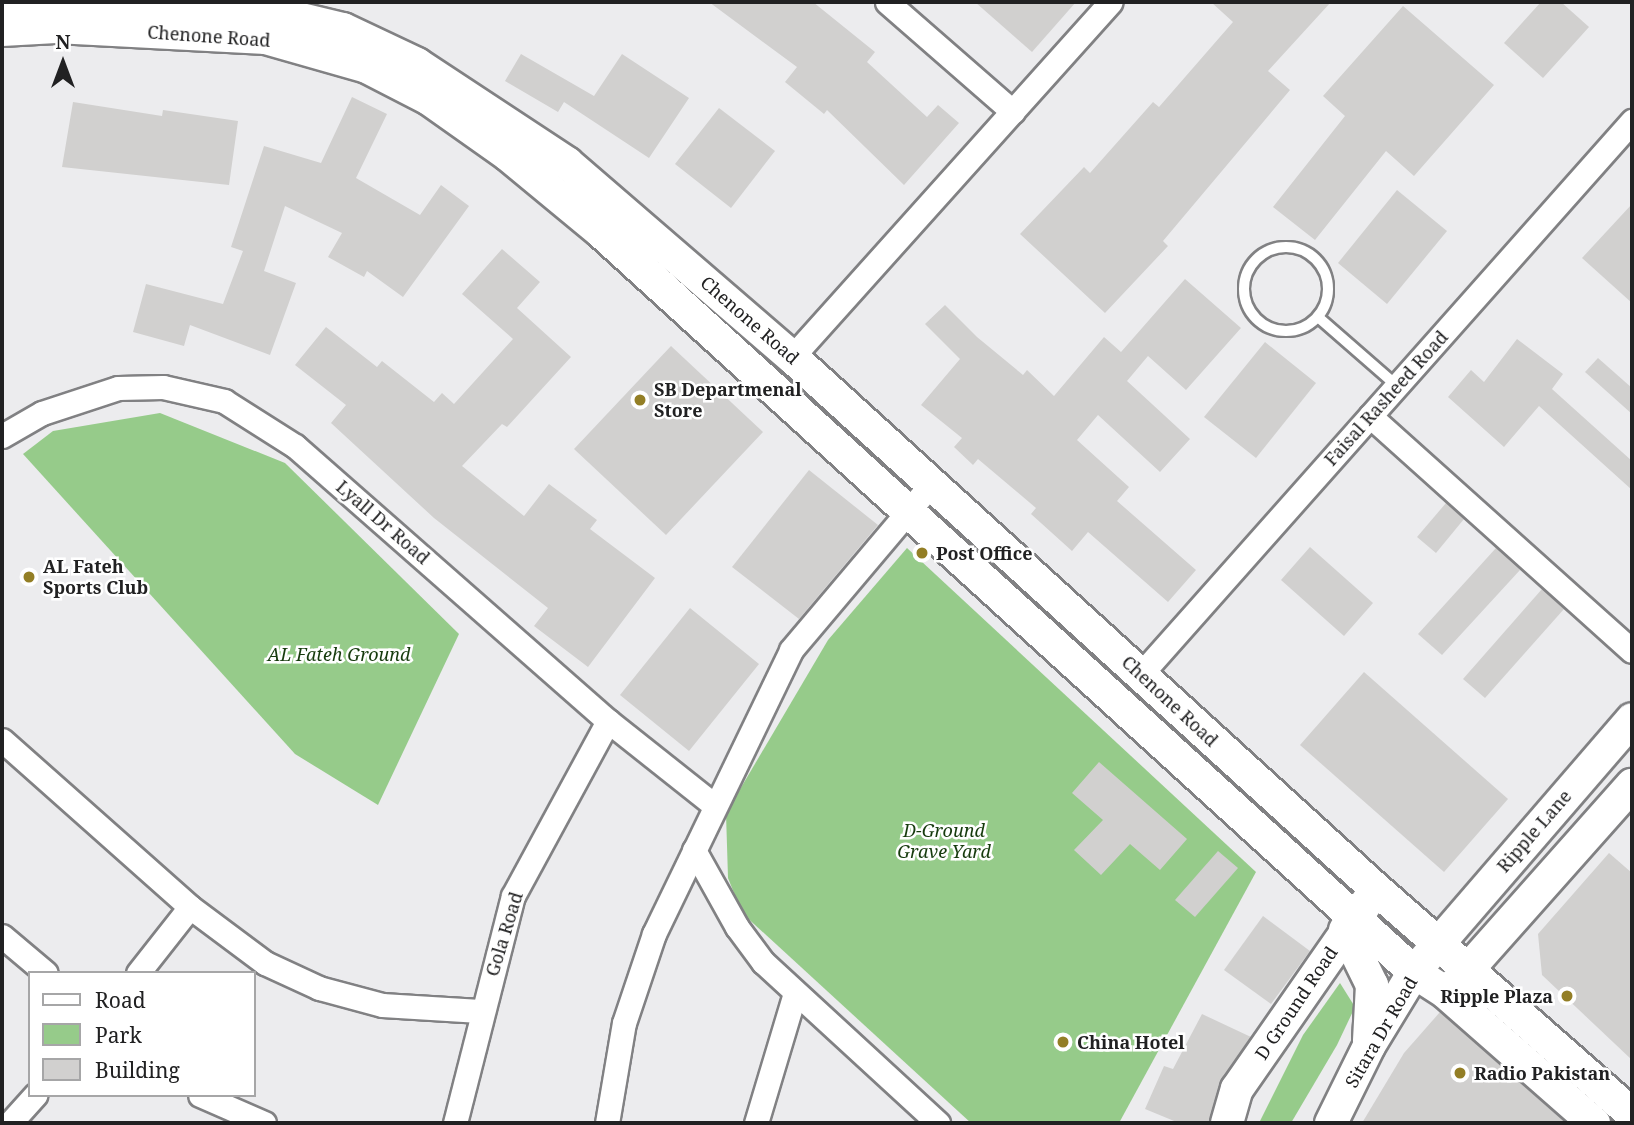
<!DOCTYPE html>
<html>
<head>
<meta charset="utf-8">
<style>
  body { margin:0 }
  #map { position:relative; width:1634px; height:1125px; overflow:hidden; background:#ececee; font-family:"Noto Serif",serif }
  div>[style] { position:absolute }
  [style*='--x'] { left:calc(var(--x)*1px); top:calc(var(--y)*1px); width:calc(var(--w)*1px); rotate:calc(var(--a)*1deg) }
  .green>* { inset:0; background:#96cb8a }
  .building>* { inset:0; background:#d1d0cf }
  .roads { filter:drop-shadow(2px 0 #818183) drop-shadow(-2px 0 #818183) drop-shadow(0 2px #818183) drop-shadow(0 -2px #818183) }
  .lane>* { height:10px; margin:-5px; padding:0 5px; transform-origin:5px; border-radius:5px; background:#fff }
  .lane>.ring { margin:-5px; padding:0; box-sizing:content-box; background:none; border:10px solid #fff; border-radius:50% }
  .street>* { height:23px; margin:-11.5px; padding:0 11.5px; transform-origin:11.5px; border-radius:11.5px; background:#fff }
  .secondary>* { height:32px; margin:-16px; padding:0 16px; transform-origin:16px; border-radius:16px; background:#fff }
  .dots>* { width:19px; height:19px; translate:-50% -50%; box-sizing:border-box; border:4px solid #fff; border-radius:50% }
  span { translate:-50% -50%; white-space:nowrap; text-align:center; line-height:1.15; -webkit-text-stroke:5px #fff; paint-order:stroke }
  .street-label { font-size:18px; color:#212122 }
  .poi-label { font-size:18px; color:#212122; font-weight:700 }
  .left { translate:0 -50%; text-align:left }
  .right { translate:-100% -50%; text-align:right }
  .park-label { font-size:18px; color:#163b0d; font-style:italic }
  .frame { position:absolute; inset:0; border:4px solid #212122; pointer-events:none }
  .legend { position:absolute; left:28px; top:971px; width:228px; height:126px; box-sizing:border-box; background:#fff; border:2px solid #a6a6a7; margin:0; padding:9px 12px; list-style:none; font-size:21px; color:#212122 }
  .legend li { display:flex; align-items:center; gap:14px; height:35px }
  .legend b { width:35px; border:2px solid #a6a6a7 }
  .north { position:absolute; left:28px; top:28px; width:70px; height:70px; -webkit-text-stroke:5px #fff; paint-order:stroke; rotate:0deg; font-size:19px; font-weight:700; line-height:28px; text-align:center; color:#212122 }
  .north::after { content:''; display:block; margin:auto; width:24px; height:32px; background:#212122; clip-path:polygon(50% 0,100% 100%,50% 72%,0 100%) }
</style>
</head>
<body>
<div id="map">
  <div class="green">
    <i style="clip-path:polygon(160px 413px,285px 463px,459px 634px,378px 805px,295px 754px,23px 454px,53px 431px)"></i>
    <i style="clip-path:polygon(907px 548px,1256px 872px,1119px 1123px,971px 1123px,742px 913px,728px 878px,726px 813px,828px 640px)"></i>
    <i style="clip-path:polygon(1340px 983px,1355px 1007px,1337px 1045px,1291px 1123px,1259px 1123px,1303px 1035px)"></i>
  </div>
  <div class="building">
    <i style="clip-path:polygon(709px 2px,813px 2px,875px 52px,867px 62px,927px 117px,938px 105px,959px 123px,904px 185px,827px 110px,824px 114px,785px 82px,797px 67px)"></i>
    <i style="clip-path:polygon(975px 2px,1076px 2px,1032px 52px)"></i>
    <i style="clip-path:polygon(1211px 2px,1331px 2px,1268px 71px,1290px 90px,1163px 241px,1168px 246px,1105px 313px,1020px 234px,1084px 167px,1090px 173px,1153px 102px,1159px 107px,1233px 22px)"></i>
    <i style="clip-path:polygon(1541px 2px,1561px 2px,1589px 27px,1543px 78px,1504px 43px)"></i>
    <i style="clip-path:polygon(1403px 6px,1494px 85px,1414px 176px,1386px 151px,1315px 240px,1273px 207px,1345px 116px,1323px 96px)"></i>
    <i style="clip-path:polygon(521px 54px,594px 96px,622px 54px,689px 98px,649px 158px,564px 102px,558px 112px,505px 81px)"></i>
    <i style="clip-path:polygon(352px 97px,387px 114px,356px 178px,420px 215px,441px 185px,469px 206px,403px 297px,367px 271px,364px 277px,328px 257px,342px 233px,285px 206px,264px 271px,296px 283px,270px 355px,190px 325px,184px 346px,133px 332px,146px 284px,223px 304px,243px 251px,231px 247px,264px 146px,321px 163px)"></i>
    <i style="clip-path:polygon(73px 102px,162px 116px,163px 110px,238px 121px,229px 185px,62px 167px)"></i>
    <i style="clip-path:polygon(719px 108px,775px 151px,731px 208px,675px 164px)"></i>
    <i style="clip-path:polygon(1397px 190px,1447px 231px,1387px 304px,1338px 263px)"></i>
    <i style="clip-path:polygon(1632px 204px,1632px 303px,1582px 258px)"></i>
    <i style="clip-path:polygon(502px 249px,540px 282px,517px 308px,571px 357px,507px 427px,502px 424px,462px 466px,524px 516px,549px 484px,597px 520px,590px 529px,655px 578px,588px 667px,534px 626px,548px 608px,434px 518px,331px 423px,346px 405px,295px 365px,326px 327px,377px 367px,382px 361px,434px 402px,442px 393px,454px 404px,513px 339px,462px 294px)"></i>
    <i style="clip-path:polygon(1185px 279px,1241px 328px,1186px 390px,1148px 356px,1127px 381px,1190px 439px,1160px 472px,1098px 415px,1077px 440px,1129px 487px,1117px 501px,1196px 570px,1168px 602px,1088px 532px,1072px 551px,1031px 514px,1036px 508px,978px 459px,973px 465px,954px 447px,962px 438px,921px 405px,960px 359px,925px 324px,945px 305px,977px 337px,1023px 375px,1027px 370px,1054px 396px,1104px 337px,1121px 352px)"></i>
    <i style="clip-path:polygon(1517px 339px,1563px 374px,1552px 389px,1632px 461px,1632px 490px,1539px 406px,1504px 447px,1448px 397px,1471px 370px,1484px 382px)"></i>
    <i style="clip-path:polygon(1265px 342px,1316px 383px,1256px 458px,1204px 417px)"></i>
    <i style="clip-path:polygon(671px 346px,763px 432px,666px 535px,574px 449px)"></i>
    <i style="clip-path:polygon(1598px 358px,1632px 388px,1632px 414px,1585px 372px)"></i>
    <i style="clip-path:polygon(809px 470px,878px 525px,799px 619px,732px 567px)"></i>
    <i style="clip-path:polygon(1446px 503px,1464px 519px,1436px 553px,1417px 537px)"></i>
    <i style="clip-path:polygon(1310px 547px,1373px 603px,1344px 636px,1281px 580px)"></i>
    <i style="clip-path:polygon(1496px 548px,1520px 570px,1442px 655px,1418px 634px)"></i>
    <i style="clip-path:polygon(1542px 589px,1564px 609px,1485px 698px,1463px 679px)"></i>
    <i style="clip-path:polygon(690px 608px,759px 664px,689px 751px,620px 695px)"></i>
    <i style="clip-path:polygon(1364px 672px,1508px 799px,1444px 872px,1300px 745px)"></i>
    <i style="clip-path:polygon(1099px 762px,1187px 839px,1160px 870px,1130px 844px,1101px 875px,1074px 850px,1103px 820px,1072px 793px)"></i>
    <i style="clip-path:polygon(1218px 851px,1238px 868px,1195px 917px,1175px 900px)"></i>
    <i style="clip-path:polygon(1609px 853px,1632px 873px,1632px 1060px,1542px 975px,1538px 934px)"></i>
    <i style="clip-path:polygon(1263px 916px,1310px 951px,1271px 1004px,1224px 970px)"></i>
    <i style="clip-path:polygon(1440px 1012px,1566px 1123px,1362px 1123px,1404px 1053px)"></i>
    <i style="clip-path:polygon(1202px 1014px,1251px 1037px,1222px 1079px,1209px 1123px,1179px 1123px,1145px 1109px,1164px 1066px,1173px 1069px)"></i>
  </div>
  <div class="roads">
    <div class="lane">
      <i class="ring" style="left:1244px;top:247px;width:74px;height:74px"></i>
      <i style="--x:1318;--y:317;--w:105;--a:41.1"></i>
    </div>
    <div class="street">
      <i style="--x:887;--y:2;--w:167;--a:41.1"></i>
      <i style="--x:792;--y:357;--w:477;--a:-48.1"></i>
      <i style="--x:1370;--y:416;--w:352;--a:41.9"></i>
      <i style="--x:2;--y:436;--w:46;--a:-29.9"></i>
      <i style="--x:42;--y:413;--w:80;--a:-18.2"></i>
      <i style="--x:118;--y:388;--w:45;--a:-1.3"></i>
      <i style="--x:163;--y:387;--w:63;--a:12.9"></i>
      <i style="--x:224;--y:401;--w:84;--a:32.4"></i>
      <i style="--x:295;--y:446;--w:417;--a:41.3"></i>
      <i style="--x:608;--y:721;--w:135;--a:38.4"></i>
      <i style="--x:1141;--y:674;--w:740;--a:-48.4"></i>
      <i style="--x:2;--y:740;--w:251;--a:41.6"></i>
      <i style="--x:190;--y:907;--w:94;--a:36.7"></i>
      <i style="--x:265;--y:963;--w:60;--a:24.8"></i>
      <i style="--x:319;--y:988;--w:65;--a:15.1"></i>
      <i style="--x:382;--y:1005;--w:98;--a:3.5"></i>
      <i style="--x:694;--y:850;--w:88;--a:60.8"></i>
      <i style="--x:737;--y:927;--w:44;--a:53.4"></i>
      <i style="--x:763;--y:962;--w:238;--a:42.6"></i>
      <i style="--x:2;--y:936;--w:57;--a:40.1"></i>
      <i style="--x:138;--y:973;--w:84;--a:-51.8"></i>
      <i style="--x:200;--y:1095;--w:70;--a:23.6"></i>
      <i style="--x:10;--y:1123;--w:38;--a:-48"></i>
      <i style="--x:455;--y:1123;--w:234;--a:-75.7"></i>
      <i style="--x:513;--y:896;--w:199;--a:-61.5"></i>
      <i style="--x:607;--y:1123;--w:101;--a:-80.4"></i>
      <i style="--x:624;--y:1023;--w:94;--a:-71.4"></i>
      <i style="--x:654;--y:934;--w:315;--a:-64.2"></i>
      <i style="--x:791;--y:650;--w:220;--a:-49.8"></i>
      <i style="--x:756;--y:1123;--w:136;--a:-73.3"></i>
    </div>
    <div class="secondary">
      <i style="--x:2;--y:5;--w:132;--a:-0.9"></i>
      <i style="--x:134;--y:3;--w:134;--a:3.4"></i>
      <i style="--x:268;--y:11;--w:77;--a:13.5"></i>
      <i style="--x:343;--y:29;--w:82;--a:25.3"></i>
      <i style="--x:417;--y:64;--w:180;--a:33.4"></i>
      <i style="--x:567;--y:163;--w:297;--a:40.8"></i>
      <i style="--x:792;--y:357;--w:791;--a:42.34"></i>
      <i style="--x:1377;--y:890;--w:339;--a:41.3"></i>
      <i style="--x:2;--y:30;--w:54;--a:-3.2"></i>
      <i style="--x:56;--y:27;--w:210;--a:3"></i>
      <i style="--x:266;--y:38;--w:105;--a:16"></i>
      <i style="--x:367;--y:67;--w:70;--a:27.3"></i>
      <i style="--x:429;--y:99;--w:97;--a:35.3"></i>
      <i style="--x:508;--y:155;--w:118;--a:39.5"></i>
      <i style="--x:599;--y:230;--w:1102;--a:42.32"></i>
      <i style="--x:1414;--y:972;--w:38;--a:33"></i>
      <i style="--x:1446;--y:993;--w:197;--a:41.3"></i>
      <i style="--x:1345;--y:930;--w:61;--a:63.9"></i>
      <i style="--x:1372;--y:985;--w:56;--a:93.1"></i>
      <i style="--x:1456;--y:983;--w:265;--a:-48.4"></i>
      <i style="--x:1227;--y:1123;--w:35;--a:-74"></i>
      <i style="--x:1237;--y:1089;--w:231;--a:-55.2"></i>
      <i style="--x:1331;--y:1123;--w:86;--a:-63.7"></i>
      <i style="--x:1369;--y:1046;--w:87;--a:-58.7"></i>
      <i style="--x:1414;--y:972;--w:334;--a:-49.2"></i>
    </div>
  </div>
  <div class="dots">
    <i style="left:640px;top:400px;background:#937e25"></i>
    <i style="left:922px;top:553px;background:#937e25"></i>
    <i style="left:29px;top:577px;background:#937e25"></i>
    <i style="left:1567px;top:996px;background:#937e25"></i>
    <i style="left:1063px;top:1042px;background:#937e25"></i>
    <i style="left:1460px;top:1073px;background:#937e25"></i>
  </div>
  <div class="street-label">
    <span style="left:209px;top:36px;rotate:4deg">Chenone Road</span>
    <span style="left:750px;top:320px;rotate:41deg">Chenone Road</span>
    <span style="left:1386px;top:398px;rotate:-48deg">Faisal Rasheed Road</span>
    <span style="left:383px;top:522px;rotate:41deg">Lyall Dr Road</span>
    <span style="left:1170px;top:701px;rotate:43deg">Chenone Road</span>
    <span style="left:1534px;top:831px;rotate:-49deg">Ripple Lane</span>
    <span style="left:504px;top:934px;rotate:-73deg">Gola Road</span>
    <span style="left:1296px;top:1003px;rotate:-56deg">D Ground Road</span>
    <span style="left:1381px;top:1032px;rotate:-60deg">Sitara Dr Road</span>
  </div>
  <div class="poi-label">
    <span class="left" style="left:654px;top:400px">SB Departmenal<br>Store</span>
    <span class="left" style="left:936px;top:553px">Post Office</span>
    <span class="left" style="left:43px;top:577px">AL Fateh<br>Sports Club</span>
    <span class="right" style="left:1553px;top:996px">Ripple Plaza</span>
    <span class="left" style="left:1077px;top:1042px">China Hotel</span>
    <span class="left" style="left:1474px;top:1073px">Radio Pakistan</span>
  </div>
  <div class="park-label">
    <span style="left:339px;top:654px">AL Fateh Ground</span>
    <span style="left:944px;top:841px">D-Ground<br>Grave Yard</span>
  </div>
  <div class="frame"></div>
  <ul class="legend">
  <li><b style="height:9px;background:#fff"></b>Road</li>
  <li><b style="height:19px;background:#96cb8a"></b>Park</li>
  <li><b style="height:19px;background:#d1d0cf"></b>Building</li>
  </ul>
  <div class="north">N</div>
</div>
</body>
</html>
